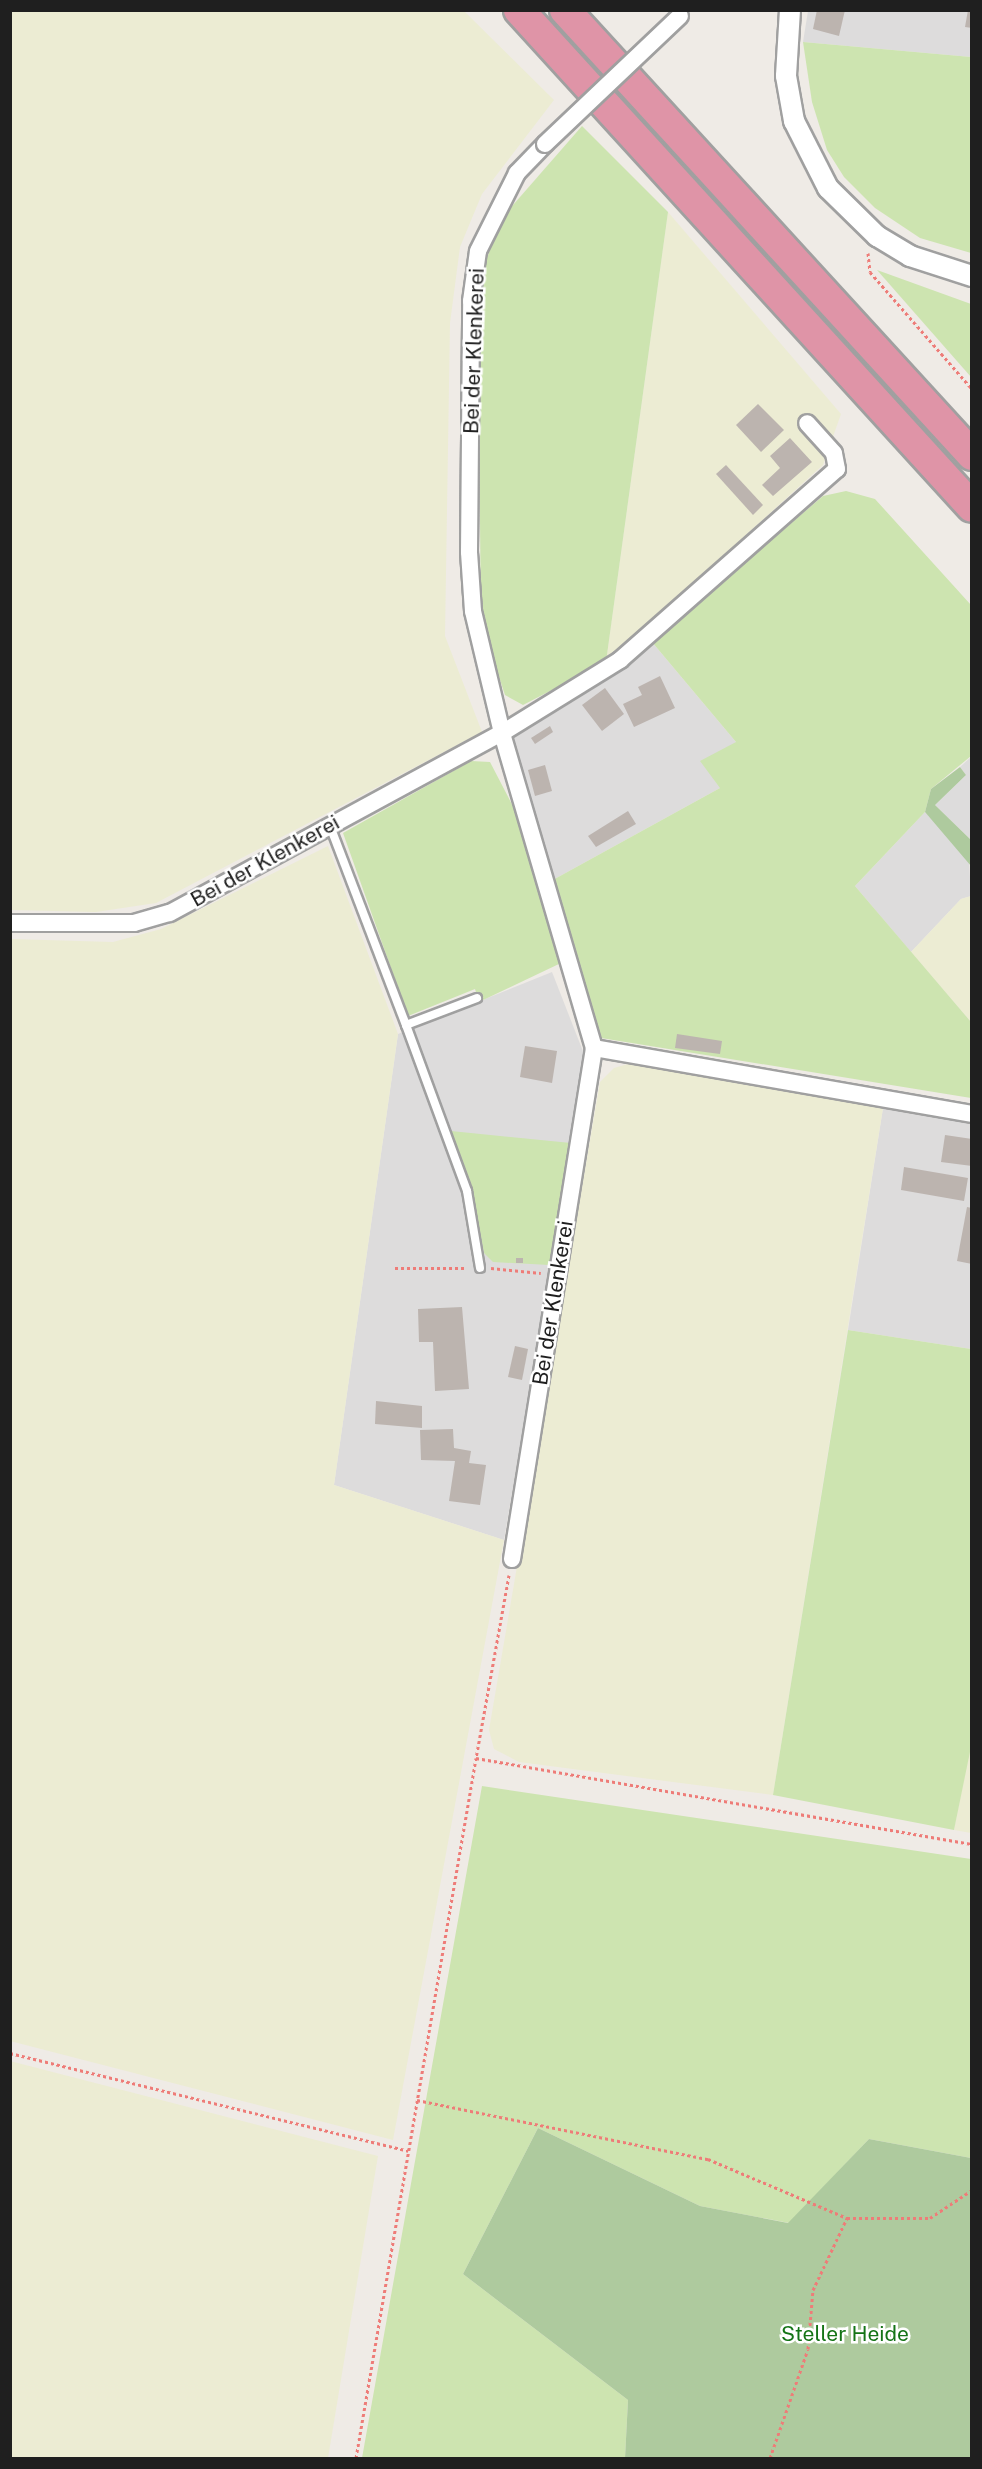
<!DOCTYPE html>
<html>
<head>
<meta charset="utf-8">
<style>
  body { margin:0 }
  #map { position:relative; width:982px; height:2469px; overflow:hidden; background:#efebe6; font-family:"Public Sans",sans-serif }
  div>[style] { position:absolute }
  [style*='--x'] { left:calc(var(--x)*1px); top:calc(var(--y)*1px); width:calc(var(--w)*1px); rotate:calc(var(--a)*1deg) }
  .residential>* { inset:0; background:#dddcdc }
  .farmland>* { inset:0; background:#ececd3 }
  .grass>* { inset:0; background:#cde4b0 }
  .forest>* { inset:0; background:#aeca9e }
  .building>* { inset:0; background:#bcb4af }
  .path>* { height:3px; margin-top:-1.5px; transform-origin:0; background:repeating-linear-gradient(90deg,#ee7c78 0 3px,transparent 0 6px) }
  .roads { filter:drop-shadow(2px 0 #a0a0a0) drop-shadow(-2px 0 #a0a0a0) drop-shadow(0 2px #a0a0a0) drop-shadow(0 -2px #a0a0a0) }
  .service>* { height:8px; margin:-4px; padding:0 4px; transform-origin:4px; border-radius:4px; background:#fff }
  .minor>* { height:16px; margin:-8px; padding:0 8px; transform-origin:8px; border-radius:8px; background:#fff }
  .tertiary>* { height:20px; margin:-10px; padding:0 10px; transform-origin:10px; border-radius:10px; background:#fff }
  .motorway>* { height:30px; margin:-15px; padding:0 15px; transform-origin:15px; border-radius:15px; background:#df94a7 }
  .bridges { filter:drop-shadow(2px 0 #a0a0a0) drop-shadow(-2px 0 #a0a0a0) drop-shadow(0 2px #a0a0a0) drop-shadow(0 -2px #a0a0a0) }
  .minor-bridge>* { height:16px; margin:-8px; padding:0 8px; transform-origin:8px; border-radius:8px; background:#fff }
  span { translate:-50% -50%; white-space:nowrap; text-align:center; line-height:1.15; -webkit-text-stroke:5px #fff; paint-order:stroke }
  .street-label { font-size:21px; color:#1f1f1f }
  .park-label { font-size:21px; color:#157417 }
  .frame { position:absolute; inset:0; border:12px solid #1f1f1f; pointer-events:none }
</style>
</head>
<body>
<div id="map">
  <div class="residential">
    <i style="clip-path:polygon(808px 11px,971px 11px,971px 57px,803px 42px)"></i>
    <i style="clip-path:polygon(652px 642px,736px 742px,720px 788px,551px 881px,512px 734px)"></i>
    <i style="clip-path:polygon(971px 757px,971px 840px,935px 805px,966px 775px,960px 767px)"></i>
    <i style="clip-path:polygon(925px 812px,969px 859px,971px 896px,961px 899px,911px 952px,855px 886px)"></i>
    <i style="clip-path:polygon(552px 972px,586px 1059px,504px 1540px,334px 1485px,398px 1034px)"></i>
    <i style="clip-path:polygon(883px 1108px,971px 1122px,971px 1349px,848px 1330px)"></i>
  </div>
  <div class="farmland">
    <i style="clip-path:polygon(11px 10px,464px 11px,554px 100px,482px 194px,460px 247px,450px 323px,445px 636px,482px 732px,156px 903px,96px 912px,11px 910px)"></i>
    <i style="clip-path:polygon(668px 212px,841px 414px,823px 465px,606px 662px)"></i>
    <i style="clip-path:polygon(328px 846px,398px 1034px,334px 1485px,504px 1540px,393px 2140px,10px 2041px,11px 939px,113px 942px,161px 929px)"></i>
    <i style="clip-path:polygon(971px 896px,971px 1022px,911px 952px,961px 899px)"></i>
    <i style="clip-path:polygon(635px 1062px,883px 1108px,773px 1795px,519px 1762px,494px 1749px,489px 1730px,600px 1082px,614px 1068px)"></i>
    <i style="clip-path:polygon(971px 1742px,971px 1833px,954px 1830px)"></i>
    <i style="clip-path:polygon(10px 2061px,378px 2156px,328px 2458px,11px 2458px)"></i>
  </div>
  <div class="grass">
    <i style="clip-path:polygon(803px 42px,971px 57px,971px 253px,920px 238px,875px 208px,844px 177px,827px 150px,812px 102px)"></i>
    <i style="clip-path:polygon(582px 126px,668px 212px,606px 662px,523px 705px,505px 695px,481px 623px,478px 317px,484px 267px,500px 220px)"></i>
    <i style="clip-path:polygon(877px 270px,971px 304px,971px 377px)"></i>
    <i style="clip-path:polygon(846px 491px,875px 499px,971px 605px,971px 756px,931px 789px,925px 812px,855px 886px,971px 1022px,971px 1098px,601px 1038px,551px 881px,720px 788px,700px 761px,736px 742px,652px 642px,823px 496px)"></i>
    <i style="clip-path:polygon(471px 761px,490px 762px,517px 814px,561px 963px,479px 1002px,475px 989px,408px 1016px,343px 833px)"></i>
    <i style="clip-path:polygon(451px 1131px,571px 1143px,549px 1265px,493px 1262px,484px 1253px,472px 1190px)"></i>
    <i style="clip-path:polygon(848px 1330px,971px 1349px,972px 1742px,954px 1830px,773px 1795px)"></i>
    <i style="clip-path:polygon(482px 1786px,971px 1859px,971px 2158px,869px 2139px,789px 2223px,700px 2206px,538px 2128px,463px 2274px,628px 2400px,625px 2458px,362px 2458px)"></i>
  </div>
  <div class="forest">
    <i style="clip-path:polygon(960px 767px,966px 775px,935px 805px,971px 840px,971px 866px,925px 812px,931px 789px)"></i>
    <i style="clip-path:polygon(538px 2128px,700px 2206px,788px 2223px,869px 2139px,971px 2158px,971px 2458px,625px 2458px,628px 2400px,463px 2274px)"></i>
  </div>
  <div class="building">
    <i style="clip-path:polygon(817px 10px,845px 10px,839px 36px,813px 29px)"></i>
    <i style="clip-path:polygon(968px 10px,972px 10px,972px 28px,965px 27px)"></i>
    <i style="clip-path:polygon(758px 404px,784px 430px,761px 452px,736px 425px)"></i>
    <i style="clip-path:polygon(790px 438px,812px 462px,773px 496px,762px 485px,780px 468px,770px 456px)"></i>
    <i style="clip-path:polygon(726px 465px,763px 505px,753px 515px,716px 474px)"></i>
    <i style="clip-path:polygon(660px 676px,675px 708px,634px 727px,623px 704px,642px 695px,638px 687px)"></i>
    <i style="clip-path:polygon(605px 688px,624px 714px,602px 731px,582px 705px)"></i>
    <i style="clip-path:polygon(550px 726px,553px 732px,535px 744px,531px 738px)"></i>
    <i style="clip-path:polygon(545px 765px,552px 791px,535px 796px,528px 770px)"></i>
    <i style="clip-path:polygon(628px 811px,636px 824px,596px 847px,588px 836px)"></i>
    <i style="clip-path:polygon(677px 1034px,722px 1041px,720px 1054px,675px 1048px)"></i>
    <i style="clip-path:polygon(525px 1046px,557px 1051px,552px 1083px,520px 1077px)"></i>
    <i style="clip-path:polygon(945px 1135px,972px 1139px,972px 1166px,941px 1162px)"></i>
    <i style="clip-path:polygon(904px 1167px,968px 1178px,964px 1201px,901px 1190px)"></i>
    <i style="clip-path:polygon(967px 1207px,972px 1208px,972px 1264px,957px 1261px)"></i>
    <i style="clip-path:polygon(516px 1258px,523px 1258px,523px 1263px,516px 1263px)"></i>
    <i style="clip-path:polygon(462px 1307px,469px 1389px,435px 1391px,433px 1342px,419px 1342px,418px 1309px)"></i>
    <i style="clip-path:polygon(515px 1346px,528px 1349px,522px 1380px,508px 1377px)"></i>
    <i style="clip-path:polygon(376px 1401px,422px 1406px,422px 1428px,375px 1424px)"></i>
    <i style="clip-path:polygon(453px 1429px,454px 1448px,471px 1451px,469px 1463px,486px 1465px,480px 1505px,449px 1501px,455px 1461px,421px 1460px,420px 1430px)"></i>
  </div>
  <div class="path">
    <i style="--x:868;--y:253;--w:19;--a:84"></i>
    <i style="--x:870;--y:272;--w:155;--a:48.9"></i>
    <i style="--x:395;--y:1268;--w:71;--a:0"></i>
    <i style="--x:491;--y:1268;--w:50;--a:5.7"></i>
    <i style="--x:509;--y:1575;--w:186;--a:100.2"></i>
    <i style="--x:476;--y:1758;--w:503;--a:9.84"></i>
    <i style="--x:10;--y:2053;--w:410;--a:13.8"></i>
    <i style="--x:417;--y:2100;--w:297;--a:11.5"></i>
    <i style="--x:708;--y:2159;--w:151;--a:23"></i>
    <i style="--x:847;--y:2218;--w:83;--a:0"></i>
    <i style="--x:930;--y:2218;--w:50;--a:-33.7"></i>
    <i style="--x:356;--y:2458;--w:710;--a:-80.27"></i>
    <i style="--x:770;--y:2458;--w:115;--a:-70.8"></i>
    <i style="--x:808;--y:2349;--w:59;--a:-85.2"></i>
    <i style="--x:813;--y:2290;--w:80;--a:-64.7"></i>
  </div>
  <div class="roads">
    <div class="service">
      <i style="--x:330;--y:826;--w:213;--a:69.1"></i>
      <i style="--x:406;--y:1025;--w:76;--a:-20.8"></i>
      <i style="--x:406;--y:1025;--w:177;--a:69.8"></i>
      <i style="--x:467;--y:1191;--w:78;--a:80.4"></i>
    </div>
    <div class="minor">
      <i style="--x:10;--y:923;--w:124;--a:0"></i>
      <i style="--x:134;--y:923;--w:37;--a:-16"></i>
      <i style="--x:170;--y:913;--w:378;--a:-28.5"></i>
      <i style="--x:502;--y:733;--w:139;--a:-31.7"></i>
      <i style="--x:620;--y:660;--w:289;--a:-41.4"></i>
      <i style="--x:837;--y:469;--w:16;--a:-101"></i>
      <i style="--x:834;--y:453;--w:40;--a:-132"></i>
      <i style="--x:594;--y:1048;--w:384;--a:9.9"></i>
      <i style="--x:512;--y:1559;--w:518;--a:-80.88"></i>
      <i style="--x:594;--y:1048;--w:328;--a:-106.3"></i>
      <i style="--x:502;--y:733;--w:125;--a:-103.4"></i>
      <i style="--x:473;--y:611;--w:59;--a:-93.9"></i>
      <i style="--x:469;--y:552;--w:251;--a:-89.5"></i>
      <i style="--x:471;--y:301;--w:50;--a:-82"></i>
      <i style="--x:478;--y:251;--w:87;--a:-63.4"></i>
      <i style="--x:517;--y:173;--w:40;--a:-46"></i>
    </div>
    <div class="tertiary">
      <i style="--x:790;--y:10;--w:66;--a:93.5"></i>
      <i style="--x:786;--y:76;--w:46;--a:79.9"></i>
      <i style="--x:794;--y:121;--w:75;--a:63.1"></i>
      <i style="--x:828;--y:188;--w:69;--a:44.4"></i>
      <i style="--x:877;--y:236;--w:39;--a:31"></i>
      <i style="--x:910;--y:256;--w:65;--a:17.9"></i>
    </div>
    <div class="motorway">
      <i style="--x:519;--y:10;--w:672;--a:47.65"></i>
      <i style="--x:565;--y:10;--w:603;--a:47.55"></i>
    </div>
  </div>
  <div class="bridges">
    <div class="minor-bridge">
      <i style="--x:545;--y:144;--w:186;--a:-43.5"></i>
    </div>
  </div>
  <div class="street-label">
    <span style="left:474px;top:351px;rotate:-88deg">Bei der Klenkerei</span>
    <span style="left:265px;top:861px;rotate:-29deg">Bei der Klenkerei</span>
    <span style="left:553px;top:1303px;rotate:-81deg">Bei der Klenkerei</span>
  </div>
  <div class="park-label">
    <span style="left:845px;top:2334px">Steller Heide</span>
  </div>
  <div class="frame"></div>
</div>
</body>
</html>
